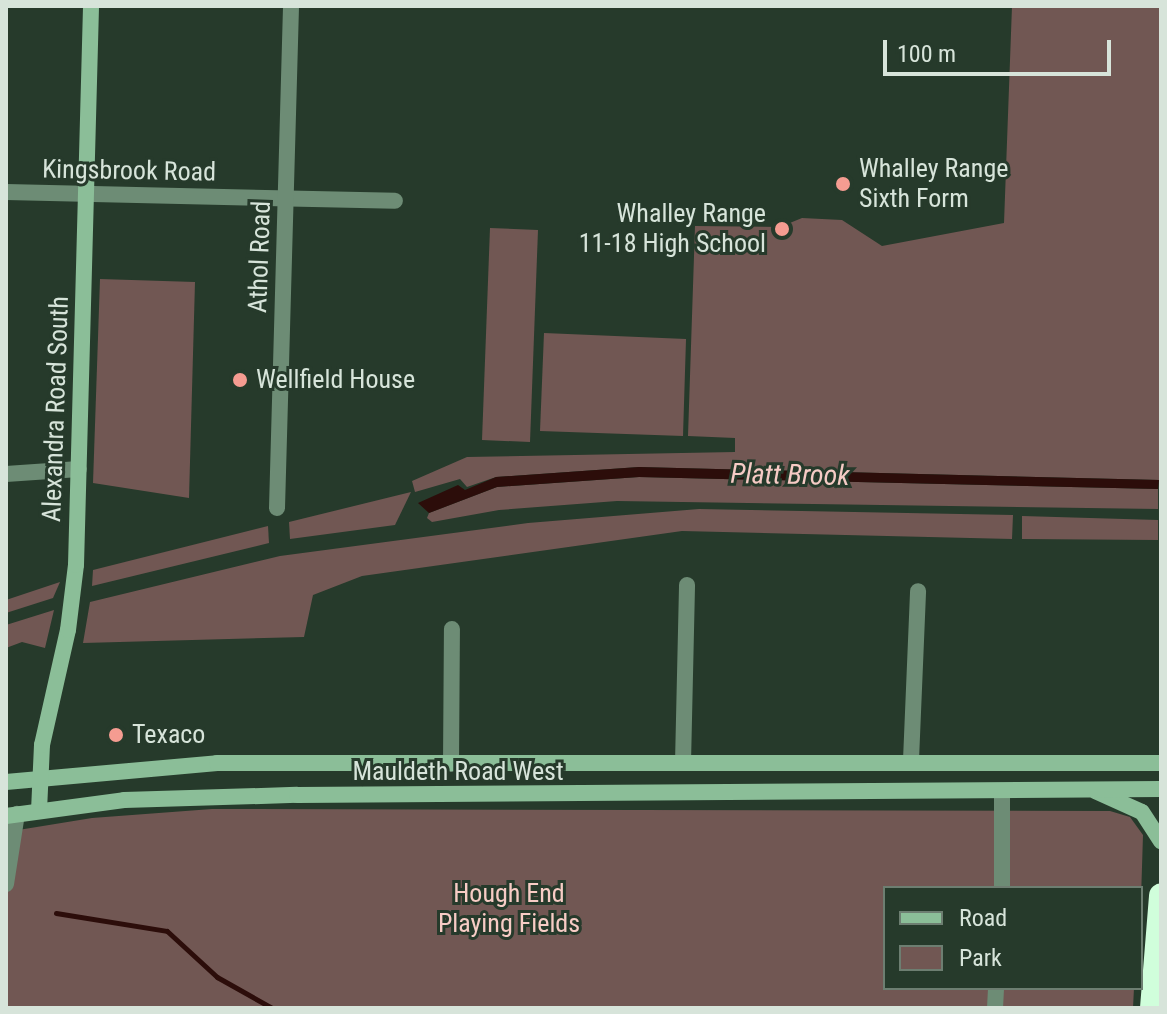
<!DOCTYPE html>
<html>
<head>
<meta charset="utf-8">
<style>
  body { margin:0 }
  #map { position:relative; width:1167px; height:1014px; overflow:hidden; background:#263a2b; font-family:"Roboto Condensed",sans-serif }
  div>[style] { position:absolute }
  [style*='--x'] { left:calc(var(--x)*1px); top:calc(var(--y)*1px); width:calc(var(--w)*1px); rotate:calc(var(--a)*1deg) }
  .green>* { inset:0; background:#715753 }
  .water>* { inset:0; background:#2c0d0a }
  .stream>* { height:5px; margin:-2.5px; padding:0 2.5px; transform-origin:2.5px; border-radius:2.5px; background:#2c0d0a }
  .street>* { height:16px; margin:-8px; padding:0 8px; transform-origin:8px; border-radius:8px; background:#6d8c75 }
  .secondary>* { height:16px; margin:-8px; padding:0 8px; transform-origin:8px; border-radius:8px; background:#8bbe98 }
  .highway>* { height:24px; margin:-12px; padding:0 12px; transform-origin:12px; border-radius:12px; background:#d0fedb }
  .dots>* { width:22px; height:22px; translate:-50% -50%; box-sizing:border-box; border:4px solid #263a2b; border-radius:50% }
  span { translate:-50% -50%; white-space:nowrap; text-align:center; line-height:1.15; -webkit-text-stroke:6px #263a2b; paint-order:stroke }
  .poi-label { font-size:26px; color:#d7e4da }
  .left { translate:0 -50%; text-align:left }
  .right { translate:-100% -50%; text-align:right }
  .street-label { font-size:26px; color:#d7e4da }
  .park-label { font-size:26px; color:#f7ccc5 }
  .water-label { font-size:28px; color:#f6cbc5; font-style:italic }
  .frame { position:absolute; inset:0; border:8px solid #d7e4da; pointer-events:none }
  .legend { position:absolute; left:883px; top:886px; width:260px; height:104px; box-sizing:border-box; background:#263a2b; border:2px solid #6d7e71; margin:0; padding:10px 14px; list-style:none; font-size:24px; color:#d7e4da }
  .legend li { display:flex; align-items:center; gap:16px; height:40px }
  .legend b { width:40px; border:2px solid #6d7e71 }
  .scale { position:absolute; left:883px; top:40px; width:228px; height:36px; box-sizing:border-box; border:4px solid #d7e4da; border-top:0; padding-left:10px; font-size:24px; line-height:28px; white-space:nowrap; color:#d7e4da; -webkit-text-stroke:6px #263a2b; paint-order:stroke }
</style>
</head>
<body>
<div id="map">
  <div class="green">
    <i style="clip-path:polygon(1012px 6px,1161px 6px,1159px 480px,639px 467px,496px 477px,467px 487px,460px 479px,415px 492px,412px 481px,467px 457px,735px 452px,735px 438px,688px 436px,695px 226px,780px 227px,802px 218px,842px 220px,882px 246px,1004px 223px)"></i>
    <i style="clip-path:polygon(490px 228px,538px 230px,530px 442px,482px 440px)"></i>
    <i style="clip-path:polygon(100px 279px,195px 282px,189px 498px,93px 483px)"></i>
    <i style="clip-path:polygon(544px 333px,686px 339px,683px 436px,540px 431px)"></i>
    <i style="clip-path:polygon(639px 477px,1158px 489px,1158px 509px,617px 501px,499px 510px,432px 522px,427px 518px,429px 513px,497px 487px)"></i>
    <i style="clip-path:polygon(411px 492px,395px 525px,290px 539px,289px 522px)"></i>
    <i style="clip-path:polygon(699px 509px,1013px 515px,1012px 539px,682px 531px,362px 576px,313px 595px,304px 637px,83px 643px,90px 602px,280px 556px,528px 523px)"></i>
    <i style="clip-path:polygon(1022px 516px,1158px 520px,1158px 540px,1022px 539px)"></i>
    <i style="clip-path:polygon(268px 526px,269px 543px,92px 586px,93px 570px)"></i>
    <i style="clip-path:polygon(60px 582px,53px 598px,6px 613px,6px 600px)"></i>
    <i style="clip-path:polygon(54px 610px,45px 648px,22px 642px,6px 648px,6px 625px)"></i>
    <i style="clip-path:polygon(212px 809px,1110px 811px,1130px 817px,1143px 835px,1141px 899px,1141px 888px,885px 888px,885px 988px,1134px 988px,1133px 1008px,6px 1008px,6px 832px,92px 818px)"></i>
  </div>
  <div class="water">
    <i style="clip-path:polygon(639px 467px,1159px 480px,1158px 489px,639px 477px,497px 487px,429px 513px,418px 503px,458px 485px,465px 490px,496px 477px)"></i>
  </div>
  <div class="stream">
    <i style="--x:56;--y:913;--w:112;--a:9.2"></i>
    <i style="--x:167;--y:931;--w:68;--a:42.6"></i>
    <i style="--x:217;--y:977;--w:63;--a:29.4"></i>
  </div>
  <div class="street">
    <i style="--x:6;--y:192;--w:389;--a:1.3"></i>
    <i style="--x:6;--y:474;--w:73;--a:-3.9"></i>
    <i style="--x:277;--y:508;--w:502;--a:-88.4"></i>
    <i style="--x:911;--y:760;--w:169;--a:-87.6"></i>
    <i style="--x:683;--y:763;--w:178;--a:-88.7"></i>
    <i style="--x:451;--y:764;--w:135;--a:-89.6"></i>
    <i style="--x:1002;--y:795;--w:93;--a:90"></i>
    <i style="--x:6;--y:884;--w:71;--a:-81.1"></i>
    <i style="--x:995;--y:1008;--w:20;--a:-87"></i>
  </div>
  <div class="secondary">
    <i style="--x:6;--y:782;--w:212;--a:-5.1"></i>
    <i style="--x:217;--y:763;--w:944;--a:0"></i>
    <i style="--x:1095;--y:791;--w:51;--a:24.1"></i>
    <i style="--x:1142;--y:812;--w:35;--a:57"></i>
    <i style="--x:39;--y:811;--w:66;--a:-87.4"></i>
    <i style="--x:42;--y:745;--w:118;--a:-77.3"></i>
    <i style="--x:68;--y:630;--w:65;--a:-83"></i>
    <i style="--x:76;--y:565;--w:559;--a:-88.46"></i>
    <i style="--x:6;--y:816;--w:119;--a:-7.7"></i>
    <i style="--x:124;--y:800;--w:173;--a:-1.7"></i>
    <i style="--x:297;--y:795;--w:864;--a:-0.4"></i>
  </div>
  <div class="highway">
    <i style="--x:1152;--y:1008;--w:113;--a:-85.4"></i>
  </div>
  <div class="dots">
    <i style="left:843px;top:184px;background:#f59c91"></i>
    <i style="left:782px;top:229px;background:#f59c91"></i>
    <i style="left:240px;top:380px;background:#f59c91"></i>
    <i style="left:116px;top:735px;background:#f59c91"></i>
  </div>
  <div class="poi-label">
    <span class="left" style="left:859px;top:184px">Whalley Range<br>Sixth Form</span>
    <span class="right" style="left:766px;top:229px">Whalley Range<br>11-18 High School</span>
    <span class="left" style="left:256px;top:380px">Wellfield House</span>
    <span class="left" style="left:132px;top:735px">Texaco</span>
  </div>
  <div class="street-label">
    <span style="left:129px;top:171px;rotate:1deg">Kingsbrook Road</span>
    <span style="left:260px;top:257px;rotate:-88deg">Athol Road</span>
    <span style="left:56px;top:409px;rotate:-88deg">Alexandra Road South</span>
    <span style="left:458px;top:772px">Mauldeth Road West</span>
  </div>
  <div class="park-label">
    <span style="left:509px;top:909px">Hough End<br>Playing Fields</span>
  </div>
  <div class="water-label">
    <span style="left:790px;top:475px;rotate:1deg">Platt Brook</span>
  </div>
  <div class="frame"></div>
  <ul class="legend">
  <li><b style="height:10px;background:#8bbe98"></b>Road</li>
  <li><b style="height:22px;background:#715753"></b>Park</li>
  </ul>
  <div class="scale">100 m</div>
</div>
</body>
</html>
